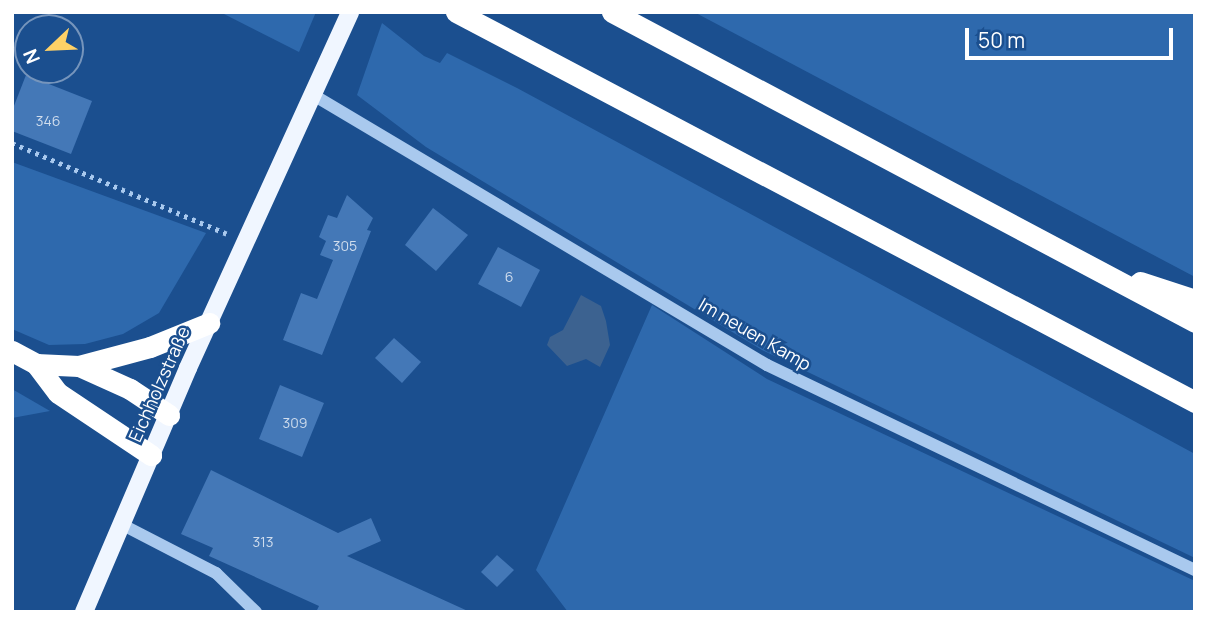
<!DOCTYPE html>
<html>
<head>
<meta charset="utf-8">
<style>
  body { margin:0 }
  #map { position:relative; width:1207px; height:624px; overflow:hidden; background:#1b4f8f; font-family:Manrope,sans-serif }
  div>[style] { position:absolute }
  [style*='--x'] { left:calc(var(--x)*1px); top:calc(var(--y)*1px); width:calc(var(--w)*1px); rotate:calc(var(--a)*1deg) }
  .green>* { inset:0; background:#2e69ad }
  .water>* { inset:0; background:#3c6290 }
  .building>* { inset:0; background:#4478b7 }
  .path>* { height:4.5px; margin-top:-2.25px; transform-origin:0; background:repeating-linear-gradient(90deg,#a9c9ee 0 3.5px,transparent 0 8.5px) }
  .minor>* { height:12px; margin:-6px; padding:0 6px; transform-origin:6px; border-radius:6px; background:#a9c9ee }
  .major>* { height:18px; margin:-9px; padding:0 9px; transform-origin:9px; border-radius:9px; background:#f0f6ff }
  .highway>* { height:21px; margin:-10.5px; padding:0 10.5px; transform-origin:10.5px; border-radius:10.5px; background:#fff }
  span { translate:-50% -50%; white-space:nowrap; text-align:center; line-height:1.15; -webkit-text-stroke:5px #1b4f8f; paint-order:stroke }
  .number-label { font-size:14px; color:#d0dded }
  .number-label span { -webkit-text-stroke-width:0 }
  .street-label { font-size:18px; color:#fff }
  .frame { position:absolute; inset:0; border:14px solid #fff; pointer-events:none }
  .north { position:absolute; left:14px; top:14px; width:70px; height:70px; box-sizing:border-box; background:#1b4f8f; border:2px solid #7695bc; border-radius:50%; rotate:247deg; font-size:19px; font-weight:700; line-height:28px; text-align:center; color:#fff }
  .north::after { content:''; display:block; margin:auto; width:24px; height:32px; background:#ffd166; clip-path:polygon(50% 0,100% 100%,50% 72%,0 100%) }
  .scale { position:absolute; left:965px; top:28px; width:208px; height:32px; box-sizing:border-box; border:4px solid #fff; border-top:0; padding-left:9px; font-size:21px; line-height:24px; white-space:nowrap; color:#fff; -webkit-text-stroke:5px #1b4f8f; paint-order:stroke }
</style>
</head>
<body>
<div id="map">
  <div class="green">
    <i style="clip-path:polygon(220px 12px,316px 12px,299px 52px)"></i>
    <i style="clip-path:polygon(694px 12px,1195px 12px,1195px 277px)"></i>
    <i style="clip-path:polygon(382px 23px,424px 56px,440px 63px,447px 53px,517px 88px,1195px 454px,1195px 558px,762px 350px,426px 147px,357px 95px)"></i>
    <i style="clip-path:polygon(12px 162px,206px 233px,159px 313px,123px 334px,85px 344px,49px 345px,12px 329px)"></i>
    <i style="clip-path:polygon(652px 305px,767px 379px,1195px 581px,1195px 612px,568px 612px,536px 570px)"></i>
    <i style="clip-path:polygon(12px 389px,50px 411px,12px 418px)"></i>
  </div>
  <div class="water">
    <i style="clip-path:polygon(581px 295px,601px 306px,606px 321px,610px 345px,600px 367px,586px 359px,567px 366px,547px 345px,550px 337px,563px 330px)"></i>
  </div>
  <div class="building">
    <i style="clip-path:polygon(26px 75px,92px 101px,71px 154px,12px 131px,12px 111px)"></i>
    <i style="clip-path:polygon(347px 195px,373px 218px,367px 230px,371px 231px,322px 355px,283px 340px,301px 293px,317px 299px,333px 260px,320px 255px,326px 241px,319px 237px,328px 215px,337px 218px)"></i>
    <i style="clip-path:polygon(433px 208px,468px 235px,436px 271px,405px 245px)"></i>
    <i style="clip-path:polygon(498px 247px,540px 270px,521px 307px,478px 284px)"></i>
    <i style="clip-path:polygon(394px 338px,421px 362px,402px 383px,375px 358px)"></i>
    <i style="clip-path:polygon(280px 385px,324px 403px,302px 457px,259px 439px)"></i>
    <i style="clip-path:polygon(211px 470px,338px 533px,371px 518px,381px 541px,347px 556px,470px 612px,316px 612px,319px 606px,209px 556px,213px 548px,181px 534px)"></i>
    <i style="clip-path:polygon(497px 555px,514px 570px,497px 587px,481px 572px)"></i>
  </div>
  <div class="path">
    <i style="--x:12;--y:143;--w:233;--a:22.9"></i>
  </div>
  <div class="minor">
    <i style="--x:315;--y:96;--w:526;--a:30.76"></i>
    <i style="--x:767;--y:365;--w:475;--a:25.6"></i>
    <i style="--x:121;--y:524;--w:107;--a:27.3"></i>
    <i style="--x:216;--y:573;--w:56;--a:44.3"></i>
  </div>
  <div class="major">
    <i style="--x:84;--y:612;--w:265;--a:-66.9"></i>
    <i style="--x:188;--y:368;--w:391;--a:-65.5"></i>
  </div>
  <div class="highway">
    <i style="--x:456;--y:12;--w:836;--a:27.82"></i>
    <i style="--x:612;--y:12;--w:660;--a:28"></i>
    <i style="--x:1140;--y:282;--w:58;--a:18.1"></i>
    <i style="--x:12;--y:351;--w:27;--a:28"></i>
    <i style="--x:36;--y:364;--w:36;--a:53"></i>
    <i style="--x:58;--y:393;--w:112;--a:33.7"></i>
    <i style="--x:36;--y:364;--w:43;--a:2.7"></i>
    <i style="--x:79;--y:366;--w:56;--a:24.3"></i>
    <i style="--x:130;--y:389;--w:47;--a:33.7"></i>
    <i style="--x:79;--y:366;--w:73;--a:-15"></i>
    <i style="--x:150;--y:347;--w:64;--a:-22.1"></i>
  </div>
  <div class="number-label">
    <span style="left:48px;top:121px">346</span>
    <span style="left:345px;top:246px">305</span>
    <span style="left:509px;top:277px">6</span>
    <span style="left:295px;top:423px">309</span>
    <span style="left:263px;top:542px">313</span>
  </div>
  <div class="street-label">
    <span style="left:755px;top:334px;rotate:30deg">Im neuen Kamp</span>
    <span style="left:159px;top:384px;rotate:-66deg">Eichholzstraße</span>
  </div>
  <div class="frame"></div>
  <div class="north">N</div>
  <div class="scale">50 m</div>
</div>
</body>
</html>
